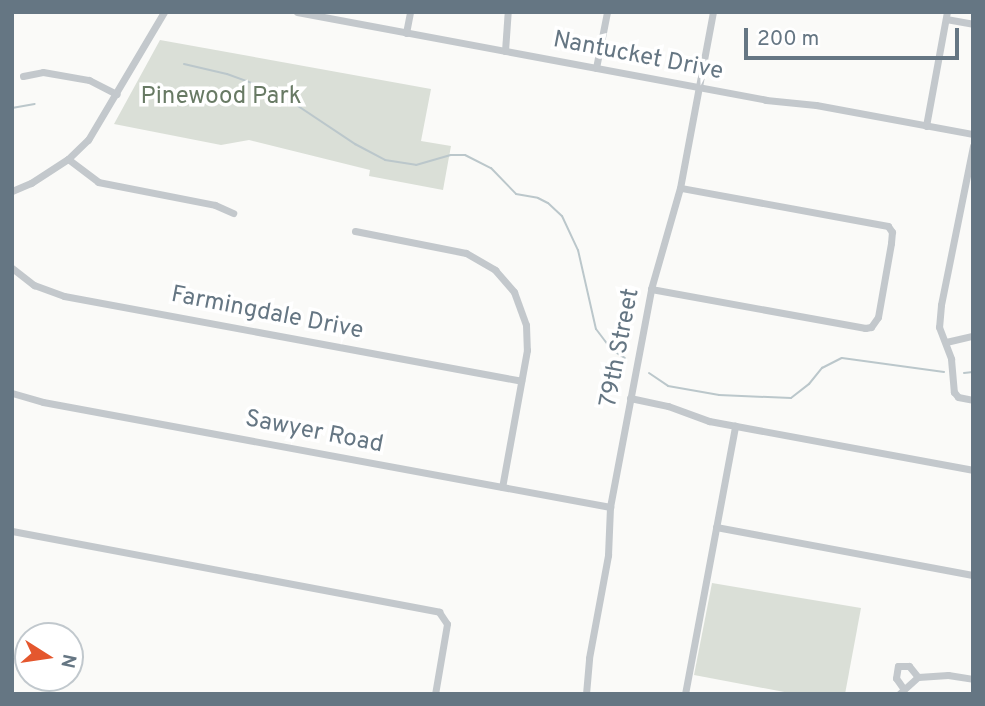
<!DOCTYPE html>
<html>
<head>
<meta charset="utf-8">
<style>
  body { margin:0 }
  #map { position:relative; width:985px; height:706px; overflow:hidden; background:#fafaf8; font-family:Overpass,sans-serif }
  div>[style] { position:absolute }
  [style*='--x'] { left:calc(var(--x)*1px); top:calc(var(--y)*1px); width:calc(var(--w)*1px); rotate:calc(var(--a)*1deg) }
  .green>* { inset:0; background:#dadfd7 }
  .stream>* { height:2px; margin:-1px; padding:0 1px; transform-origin:1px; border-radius:1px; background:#bbc7cb }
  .minor>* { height:7px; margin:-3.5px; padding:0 3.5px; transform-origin:3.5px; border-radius:3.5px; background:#c3c8cc }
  span { translate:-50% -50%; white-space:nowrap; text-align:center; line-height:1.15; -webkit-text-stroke:7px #fff; paint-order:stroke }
  .street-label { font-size:24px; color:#657683 }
  .park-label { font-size:24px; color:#687a64 }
  .frame { position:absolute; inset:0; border:14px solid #657683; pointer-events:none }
  .north { position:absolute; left:14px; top:622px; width:70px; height:70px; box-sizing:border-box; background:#fff; border:2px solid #c1c8cd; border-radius:50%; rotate:102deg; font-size:19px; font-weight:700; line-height:28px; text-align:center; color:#657683 }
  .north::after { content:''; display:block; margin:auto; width:24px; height:32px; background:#e4572e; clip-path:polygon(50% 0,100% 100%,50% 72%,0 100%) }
  .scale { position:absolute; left:744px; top:28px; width:215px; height:32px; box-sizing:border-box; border:4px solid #657683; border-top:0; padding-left:9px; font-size:21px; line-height:24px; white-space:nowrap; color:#657683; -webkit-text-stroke:5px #fff; paint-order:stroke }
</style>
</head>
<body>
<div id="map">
  <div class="green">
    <i style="clip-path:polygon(160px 40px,431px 89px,421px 141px,451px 146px,443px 190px,369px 176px,370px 170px,249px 140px,221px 145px,114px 124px)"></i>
    <i style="clip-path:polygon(712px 583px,861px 608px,845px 694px,795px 694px,694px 675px)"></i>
  </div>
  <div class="stream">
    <i style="--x:184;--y:64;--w:44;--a:13.1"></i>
    <i style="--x:227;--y:74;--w:53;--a:19.8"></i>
    <i style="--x:277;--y:92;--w:94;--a:33.7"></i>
    <i style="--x:355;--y:144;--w:34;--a:28"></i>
    <i style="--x:385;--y:160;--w:31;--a:9"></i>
    <i style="--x:416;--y:165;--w:36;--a:-16"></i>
    <i style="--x:451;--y:155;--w:14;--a:0"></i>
    <i style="--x:465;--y:155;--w:29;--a:27"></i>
    <i style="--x:491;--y:168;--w:36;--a:46"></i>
    <i style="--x:516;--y:194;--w:22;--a:10"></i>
    <i style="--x:538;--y:198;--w:11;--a:27"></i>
    <i style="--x:548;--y:203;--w:19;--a:43"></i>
    <i style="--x:562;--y:216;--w:38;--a:65"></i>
    <i style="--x:578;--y:250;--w:81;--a:77.2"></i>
    <i style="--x:596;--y:329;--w:26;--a:53"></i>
    <i style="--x:612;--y:350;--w:15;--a:32"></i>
    <i style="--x:12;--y:108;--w:23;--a:-10"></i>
    <i style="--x:649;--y:373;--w:23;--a:34"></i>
    <i style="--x:668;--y:386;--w:52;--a:10"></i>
    <i style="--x:719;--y:395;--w:72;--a:2.4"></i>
    <i style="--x:791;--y:398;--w:23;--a:-38"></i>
    <i style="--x:809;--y:384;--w:21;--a:-51"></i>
    <i style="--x:822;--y:368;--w:22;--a:-27"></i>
    <i style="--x:842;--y:358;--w:103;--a:7.8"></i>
    <i style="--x:964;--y:373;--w:9;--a:-6"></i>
  </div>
  <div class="minor">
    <i style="--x:297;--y:12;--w:477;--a:10.6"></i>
    <i style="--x:766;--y:100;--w:50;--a:5.7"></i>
    <i style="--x:816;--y:105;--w:160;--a:10.5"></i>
    <i style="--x:946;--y:19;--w:27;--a:10"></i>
    <i style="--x:406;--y:33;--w:21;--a:-79"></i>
    <i style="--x:505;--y:51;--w:39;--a:-86"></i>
    <i style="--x:596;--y:68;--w:57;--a:-78.9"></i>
    <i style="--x:23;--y:76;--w:20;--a:-11"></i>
    <i style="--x:43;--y:72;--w:47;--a:9.9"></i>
    <i style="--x:89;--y:80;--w:31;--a:27"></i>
    <i style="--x:926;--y:126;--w:116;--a:-79.6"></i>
    <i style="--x:973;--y:146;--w:162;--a:101.4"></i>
    <i style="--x:941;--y:305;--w:22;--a:95"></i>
    <i style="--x:939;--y:327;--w:34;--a:69"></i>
    <i style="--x:951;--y:359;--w:33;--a:85"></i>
    <i style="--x:954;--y:392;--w:6;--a:51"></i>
    <i style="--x:958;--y:397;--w:15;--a:11"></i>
    <i style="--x:68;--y:159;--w:38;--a:37"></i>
    <i style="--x:98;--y:182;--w:119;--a:11.1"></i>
    <i style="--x:215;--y:205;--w:20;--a:24"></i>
    <i style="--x:12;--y:191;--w:21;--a:-23"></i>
    <i style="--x:31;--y:183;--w:44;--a:-33"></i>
    <i style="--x:68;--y:159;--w:28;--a:-44"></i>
    <i style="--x:88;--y:140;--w:149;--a:-59.3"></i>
    <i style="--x:355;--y:231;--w:113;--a:11.2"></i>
    <i style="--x:466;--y:253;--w:34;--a:30"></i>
    <i style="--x:495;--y:270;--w:29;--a:49"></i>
    <i style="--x:514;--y:292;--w:35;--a:70"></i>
    <i style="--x:526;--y:325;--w:25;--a:88"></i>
    <i style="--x:527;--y:350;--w:139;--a:100.3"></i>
    <i style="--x:12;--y:268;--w:28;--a:38"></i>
    <i style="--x:34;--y:285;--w:32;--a:20"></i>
    <i style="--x:64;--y:296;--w:465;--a:10.5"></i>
    <i style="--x:651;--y:289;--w:218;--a:10.3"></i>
    <i style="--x:865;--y:328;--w:6;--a:-9"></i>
    <i style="--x:871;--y:327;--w:12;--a:-55"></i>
    <i style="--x:878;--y:317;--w:75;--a:-80"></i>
    <i style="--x:891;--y:243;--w:11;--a:-85"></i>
    <i style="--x:892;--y:232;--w:7;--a:-124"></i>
    <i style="--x:888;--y:226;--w:211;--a:-169.6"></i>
    <i style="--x:946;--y:342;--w:28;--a:-13"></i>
    <i style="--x:12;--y:393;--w:32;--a:16"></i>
    <i style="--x:43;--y:402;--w:577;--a:10.49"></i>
    <i style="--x:630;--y:398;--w:39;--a:12"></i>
    <i style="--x:668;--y:406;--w:44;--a:20.1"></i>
    <i style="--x:709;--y:421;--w:269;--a:10.5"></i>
    <i style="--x:716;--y:527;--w:261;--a:10.6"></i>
    <i style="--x:12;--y:531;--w:435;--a:10.7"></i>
    <i style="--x:439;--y:612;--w:14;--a:56"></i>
    <i style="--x:447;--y:624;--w:71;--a:99.7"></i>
    <i style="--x:903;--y:688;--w:12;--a:-125"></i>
    <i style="--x:896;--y:678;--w:12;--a:-81"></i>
    <i style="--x:898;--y:666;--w:11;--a:0"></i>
    <i style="--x:909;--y:666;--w:14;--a:51"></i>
    <i style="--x:586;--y:694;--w:36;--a:-85"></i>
    <i style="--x:589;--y:658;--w:105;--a:-79.5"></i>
    <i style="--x:608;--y:555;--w:48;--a:-87.6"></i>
    <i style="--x:610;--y:507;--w:222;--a:-79.3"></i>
    <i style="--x:651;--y:289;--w:105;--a:-74"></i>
    <i style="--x:680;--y:188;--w:179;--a:-79.4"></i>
    <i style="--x:685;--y:694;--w:273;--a:-79.4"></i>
    <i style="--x:899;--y:694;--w:25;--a:-42"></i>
    <i style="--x:918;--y:677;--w:30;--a:-4"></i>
    <i style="--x:948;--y:675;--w:25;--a:9"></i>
  </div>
  <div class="street-label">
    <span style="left:638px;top:57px;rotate:11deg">Nantucket Drive</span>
    <span style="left:267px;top:314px;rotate:11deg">Farmingdale Drive</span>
    <span style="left:621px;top:348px;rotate:-79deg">79th Street</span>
    <span style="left:314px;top:433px;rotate:11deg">Sawyer Road</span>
  </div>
  <div class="park-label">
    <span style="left:221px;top:98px">Pinewood Park</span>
  </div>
  <div class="frame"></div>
  <div class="north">N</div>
  <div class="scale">200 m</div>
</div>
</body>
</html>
